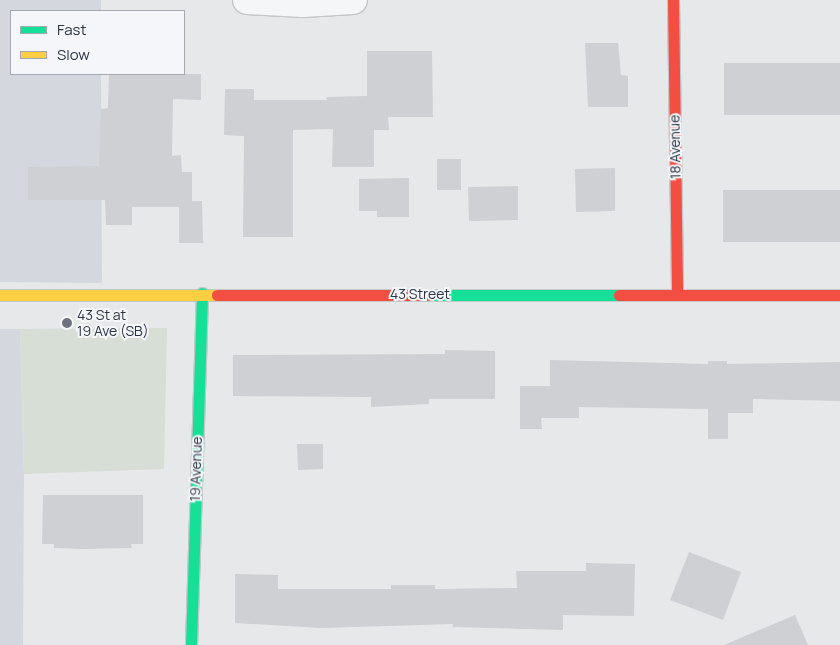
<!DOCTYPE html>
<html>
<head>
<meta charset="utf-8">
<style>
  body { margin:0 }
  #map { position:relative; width:840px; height:645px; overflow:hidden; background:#e6e8ea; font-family:Manrope,sans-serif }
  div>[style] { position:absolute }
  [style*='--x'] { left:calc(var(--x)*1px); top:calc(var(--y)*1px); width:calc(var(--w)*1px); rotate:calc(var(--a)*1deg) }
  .built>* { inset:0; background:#d4d7dd }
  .green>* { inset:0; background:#d6ded6 }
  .building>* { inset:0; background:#ced0d3 }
  .roads { filter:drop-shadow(1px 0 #c4c6c8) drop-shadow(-1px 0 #c4c6c8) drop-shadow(0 1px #c4c6c8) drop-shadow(0 -1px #c4c6c8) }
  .street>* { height:28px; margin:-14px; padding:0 14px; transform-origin:14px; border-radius:14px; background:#f5f6f7 }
  .fast>* { height:11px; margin:-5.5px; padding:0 5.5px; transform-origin:5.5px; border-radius:5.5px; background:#16e098 }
  .slow>* { height:11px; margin:-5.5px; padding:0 5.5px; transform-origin:5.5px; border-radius:5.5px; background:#ffcf43 }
  .jam>* { height:11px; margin:-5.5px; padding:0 5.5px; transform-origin:5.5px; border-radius:5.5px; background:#f24e42 }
  .dots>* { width:14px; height:14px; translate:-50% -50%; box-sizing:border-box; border:2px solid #f4f6f9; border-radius:50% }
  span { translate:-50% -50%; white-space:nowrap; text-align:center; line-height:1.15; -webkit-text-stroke:4px #f4f6f9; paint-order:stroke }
  .street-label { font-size:14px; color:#2b3445 }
  .poi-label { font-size:14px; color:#2b3445 }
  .left { translate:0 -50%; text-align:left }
  .legend { position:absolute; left:10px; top:10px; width:175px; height:65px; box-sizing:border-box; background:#f4f6f9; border:1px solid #a4a8b1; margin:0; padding:6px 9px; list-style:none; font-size:15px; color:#2b3445 }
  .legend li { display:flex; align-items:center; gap:10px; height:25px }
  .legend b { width:25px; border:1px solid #a4a8b1 }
</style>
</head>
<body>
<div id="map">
  <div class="built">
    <i style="clip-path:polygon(0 0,101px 0,101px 11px,11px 11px,11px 74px,101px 74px,102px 283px,0 282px)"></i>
    <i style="clip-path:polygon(0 329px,20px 329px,24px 474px,23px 645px,0 645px)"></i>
  </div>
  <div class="green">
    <i style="clip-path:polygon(167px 328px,164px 469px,24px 474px,20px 329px)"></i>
  </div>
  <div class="building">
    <i style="clip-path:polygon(585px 43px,618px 43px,621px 75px,628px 76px,628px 107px,588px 107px)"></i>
    <i style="clip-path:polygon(367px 51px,432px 51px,433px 117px,388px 117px,389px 130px,374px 130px,374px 167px,332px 167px,333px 129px,293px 130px,293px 237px,243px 237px,244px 136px,224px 135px,225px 89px,254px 89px,254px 100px,327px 100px,326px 97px,367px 96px)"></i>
    <i style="clip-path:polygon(724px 63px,840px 63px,840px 115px,724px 115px)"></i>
    <i style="clip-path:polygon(109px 74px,201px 74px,201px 100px,173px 99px,172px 156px,181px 155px,182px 172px,192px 172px,192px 201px,202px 201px,203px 243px,179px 243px,179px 207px,132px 207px,132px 225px,106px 225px,105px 200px,28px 200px,28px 167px,99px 166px,101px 109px,108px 108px)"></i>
    <i style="clip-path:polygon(437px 159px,461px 159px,461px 190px,437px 190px)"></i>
    <i style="clip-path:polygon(615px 168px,615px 211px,576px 212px,575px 169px)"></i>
    <i style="clip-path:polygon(409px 178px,409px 217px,377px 217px,377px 211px,359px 211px,359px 179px)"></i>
    <i style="clip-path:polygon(518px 186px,518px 220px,469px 221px,468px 187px)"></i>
    <i style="clip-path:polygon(723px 190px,840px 190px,840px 242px,723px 242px)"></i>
    <i style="clip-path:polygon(445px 350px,495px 351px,495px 399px,429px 399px,429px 404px,371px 407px,371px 397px,233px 396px,233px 355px,445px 354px)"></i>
    <i style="clip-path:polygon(550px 360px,669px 363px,708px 364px,708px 361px,727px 361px,727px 364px,840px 362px,840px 401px,753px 399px,753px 413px,728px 413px,728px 439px,708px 439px,708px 409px,579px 407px,579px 418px,541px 418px,542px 429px,520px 429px,520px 386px,550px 386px)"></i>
    <i style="clip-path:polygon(297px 444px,323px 444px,323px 469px,298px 470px)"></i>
    <i style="clip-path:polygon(43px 495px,143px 495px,143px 544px,131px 544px,132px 548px,83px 549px,54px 548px,54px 544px,42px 544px)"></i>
    <i style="clip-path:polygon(689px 552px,741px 572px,723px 620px,670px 600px)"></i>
    <i style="clip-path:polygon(586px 563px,635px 564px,634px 616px,563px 615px,563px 630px,453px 627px,453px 624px,322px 628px,235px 623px,235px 574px,278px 575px,278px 589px,391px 589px,391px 585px,435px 585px,435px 589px,517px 588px,516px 571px,586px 571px)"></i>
    <i style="clip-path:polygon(795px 615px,808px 645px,724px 645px)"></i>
  </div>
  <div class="roads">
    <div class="street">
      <i style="--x:247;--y:0;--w:56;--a:3.1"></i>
      <i style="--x:303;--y:3;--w:50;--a:-3.4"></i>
    </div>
    <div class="fast">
      <i style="--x:428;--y:295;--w:191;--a:0"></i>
      <i style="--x:191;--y:645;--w:352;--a:-88.2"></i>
    </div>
    <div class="slow">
      <i style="--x:0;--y:295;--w:217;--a:0"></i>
    </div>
    <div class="jam">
      <i style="--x:673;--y:0;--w:295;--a:89.2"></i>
      <i style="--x:217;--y:295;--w:211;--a:0"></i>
      <i style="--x:619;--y:295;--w:221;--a:0"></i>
    </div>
  </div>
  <div class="dots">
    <i style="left:67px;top:323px;background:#6c737f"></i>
  </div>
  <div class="street-label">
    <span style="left:675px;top:147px;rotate:-91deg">18 Avenue</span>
    <span style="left:420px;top:294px">43 Street</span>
    <span style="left:196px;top:469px;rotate:-88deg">19 Avenue</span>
  </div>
  <div class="poi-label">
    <span class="left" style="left:77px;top:323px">43 St at<br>19 Ave (SB)</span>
  </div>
  <ul class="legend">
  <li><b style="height:6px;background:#16e098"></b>Fast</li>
  <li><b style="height:6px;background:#ffcf43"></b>Slow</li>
  </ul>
</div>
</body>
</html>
